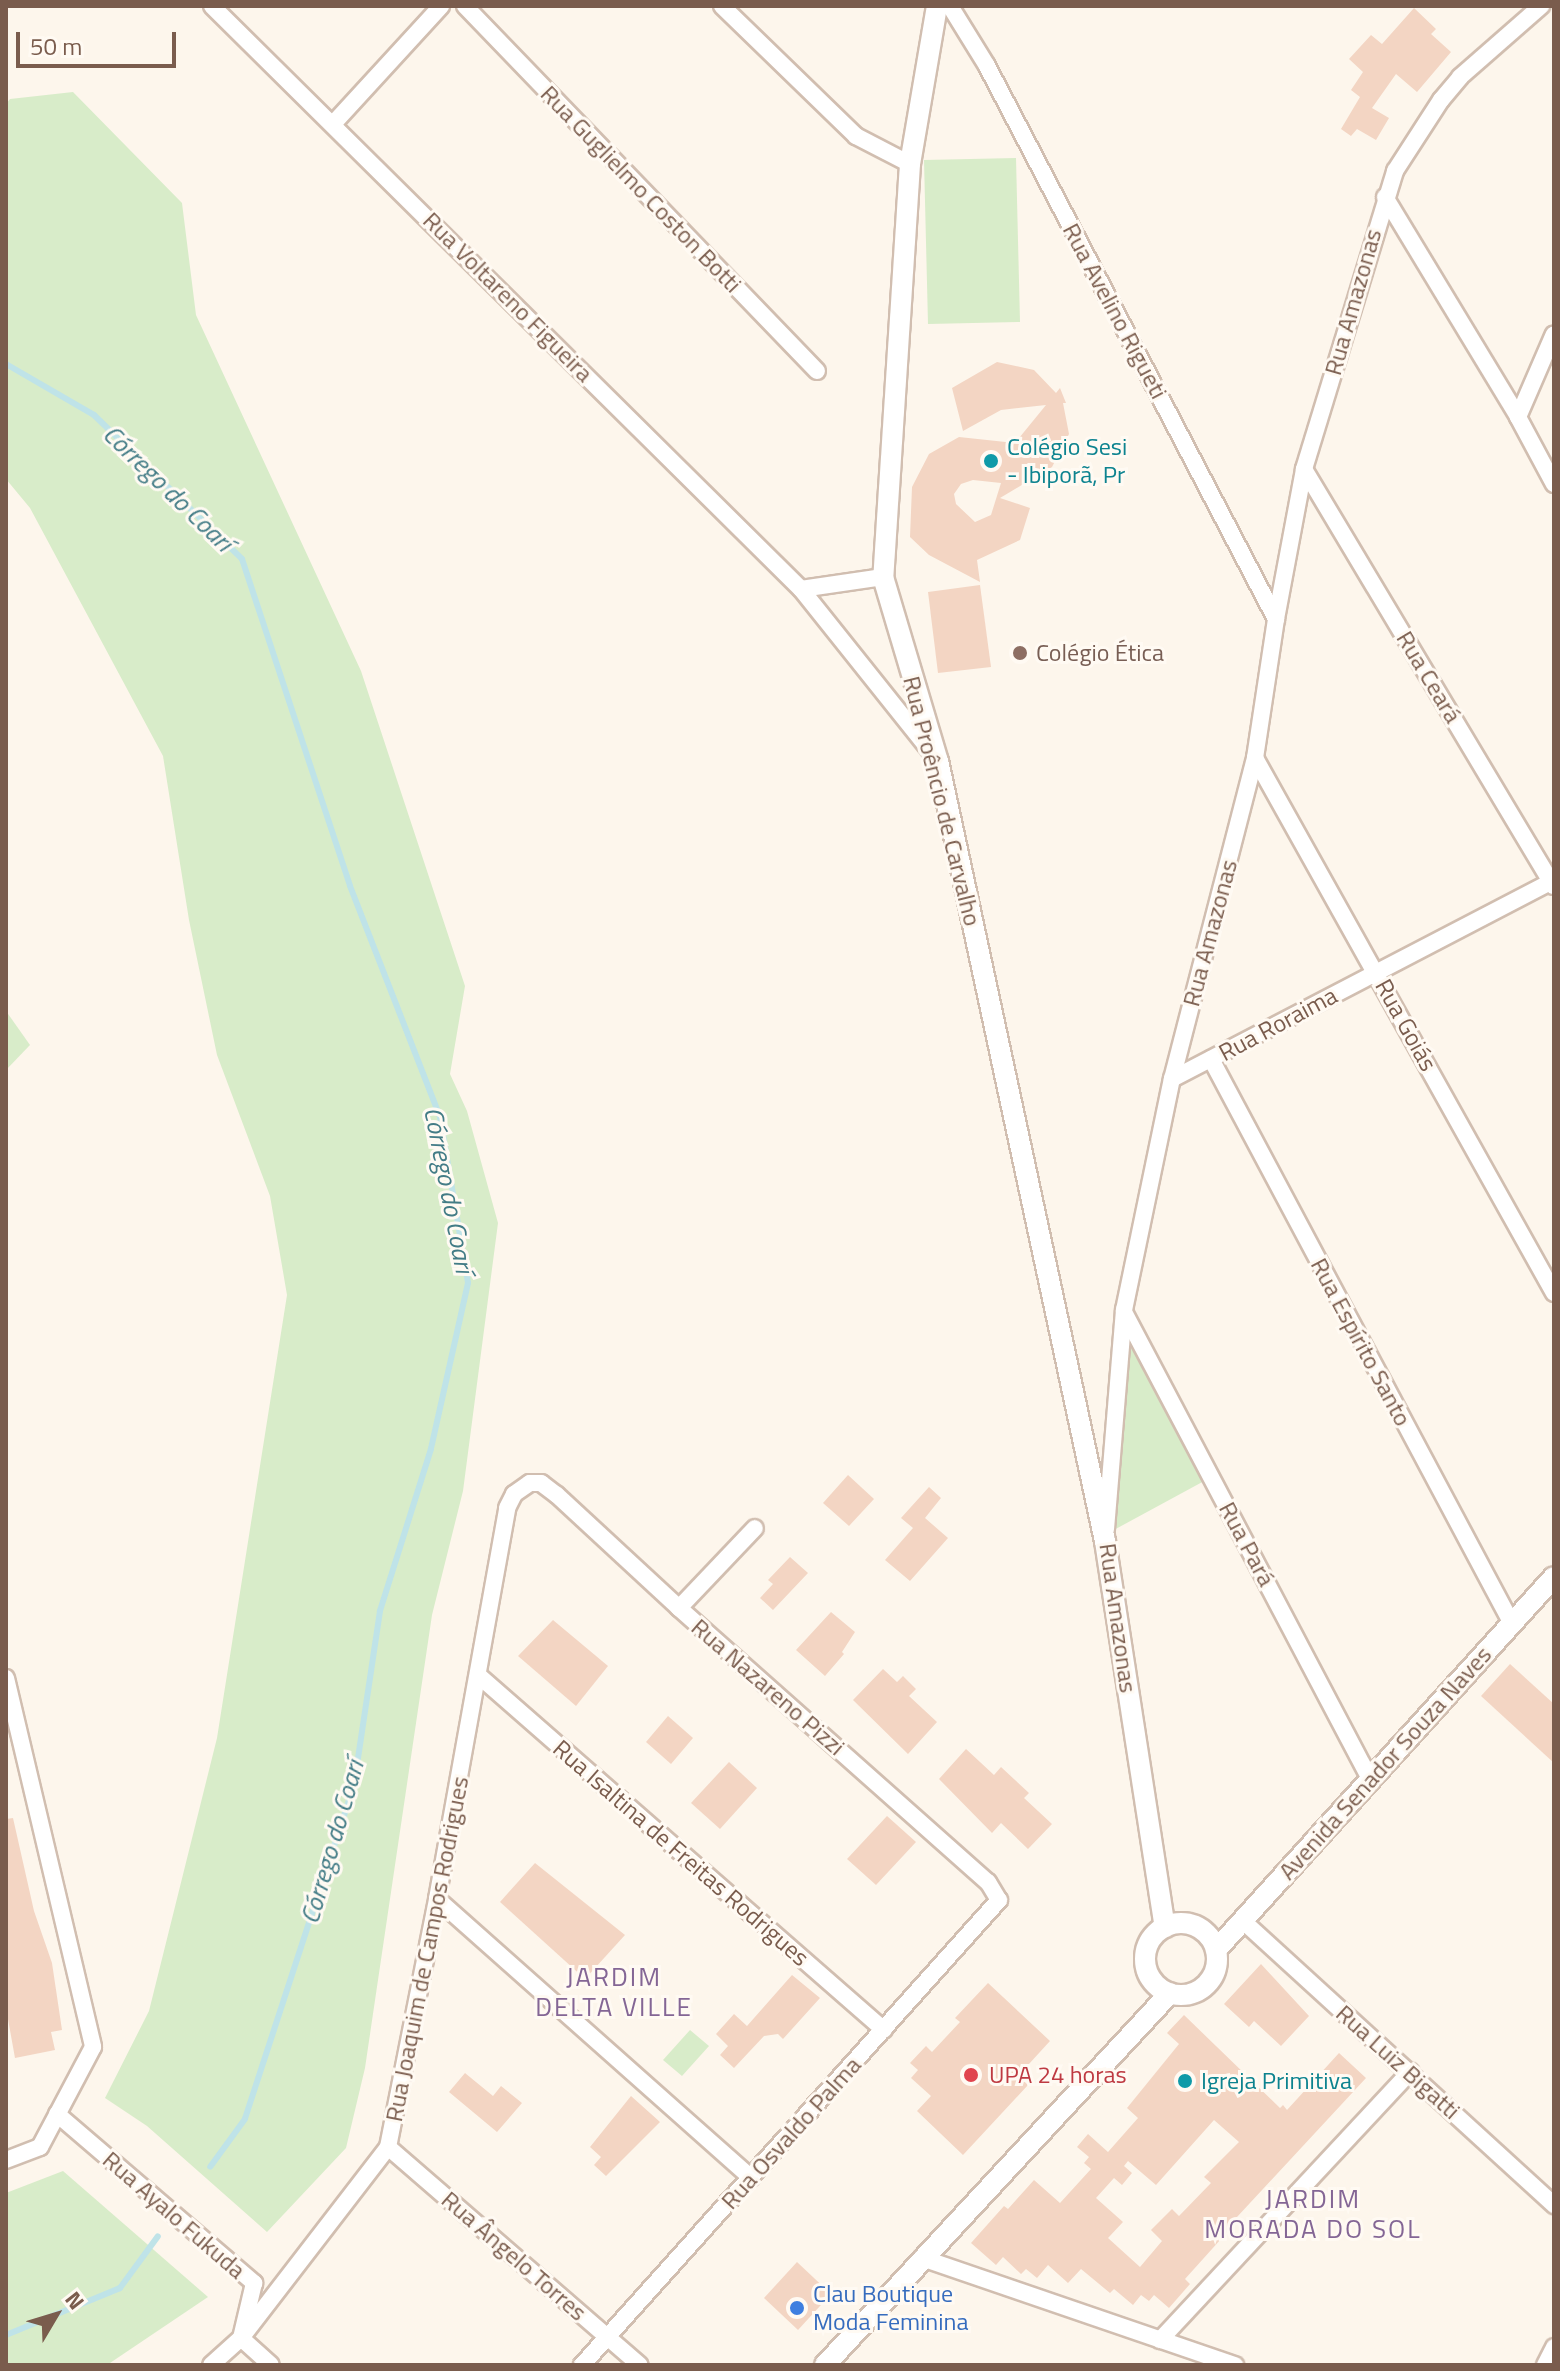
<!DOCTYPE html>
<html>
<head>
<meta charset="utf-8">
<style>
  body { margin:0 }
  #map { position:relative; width:1560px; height:2371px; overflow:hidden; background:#fdf6ec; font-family:"Titillium Web",sans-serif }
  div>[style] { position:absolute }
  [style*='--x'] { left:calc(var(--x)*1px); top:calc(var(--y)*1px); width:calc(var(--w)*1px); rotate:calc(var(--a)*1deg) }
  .green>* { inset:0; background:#d8ecc9 }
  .stream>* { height:6px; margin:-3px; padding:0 3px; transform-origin:3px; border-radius:3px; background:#bfe3e8 }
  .building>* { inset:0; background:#f3d5c3 }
  .roads { filter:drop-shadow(2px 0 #d1beb0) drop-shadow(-2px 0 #d1beb0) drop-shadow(0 2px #d1beb0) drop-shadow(0 -2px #d1beb0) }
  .minor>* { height:16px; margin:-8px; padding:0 8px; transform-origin:8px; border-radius:8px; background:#fff }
  .tertiary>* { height:20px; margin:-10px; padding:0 10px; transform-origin:10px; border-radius:10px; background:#fff }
  .tertiary>.ring { margin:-10px; padding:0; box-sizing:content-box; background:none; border:20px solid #fff; border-radius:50% }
  .dots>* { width:22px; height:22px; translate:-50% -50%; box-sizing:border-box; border:4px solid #fffaf3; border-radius:50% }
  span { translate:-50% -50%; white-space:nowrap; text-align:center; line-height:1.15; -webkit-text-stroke:6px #fffaf3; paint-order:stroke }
  .street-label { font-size:24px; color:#7a5c4d }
  .culture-label { font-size:24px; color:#0d838f }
  .left { translate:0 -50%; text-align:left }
  .education-label { font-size:24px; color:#785e54 }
  .health-label { font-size:24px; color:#be3a42 }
  .shop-label { font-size:24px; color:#366cbe }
  .water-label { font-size:26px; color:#437c86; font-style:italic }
  .neighbourhood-label { font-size:26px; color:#846695; letter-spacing:2px }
  .frame { position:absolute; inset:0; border:8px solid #7a5c4d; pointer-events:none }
  .north { position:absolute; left:16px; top:2275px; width:80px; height:80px; -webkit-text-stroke:6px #fffaf3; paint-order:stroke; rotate:52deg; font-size:22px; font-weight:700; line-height:32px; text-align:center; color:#7a5c4d }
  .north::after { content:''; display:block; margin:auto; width:28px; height:36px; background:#7a5c4d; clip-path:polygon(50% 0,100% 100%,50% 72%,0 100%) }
  .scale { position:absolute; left:16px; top:32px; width:160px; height:36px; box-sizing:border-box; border:4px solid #7a5c4d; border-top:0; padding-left:10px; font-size:24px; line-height:28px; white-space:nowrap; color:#7a5c4d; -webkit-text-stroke:6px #fffaf3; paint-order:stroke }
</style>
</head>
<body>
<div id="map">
  <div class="green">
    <i style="clip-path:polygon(73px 92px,182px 203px,196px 315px,361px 671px,465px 986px,450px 1074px,467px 1111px,498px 1223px,463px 1491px,432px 1615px,365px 2068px,346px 2148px,267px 2232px,147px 2126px,105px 2098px,149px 2011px,217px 1738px,287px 1295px,270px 1196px,217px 1055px,189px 920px,163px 756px,30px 508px,6px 479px,6px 104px,10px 99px)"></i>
    <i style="clip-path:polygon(1016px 158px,1020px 322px,928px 324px,924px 160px)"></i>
    <i style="clip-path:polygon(6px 1011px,30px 1045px,6px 1070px)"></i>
    <i style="clip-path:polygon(1131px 1343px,1206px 1480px,1112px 1531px)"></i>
    <i style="clip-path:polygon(690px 2030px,709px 2046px,682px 2076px,663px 2060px)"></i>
    <i style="clip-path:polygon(63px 2171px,208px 2297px,107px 2365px,6px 2365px,6px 2193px)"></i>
  </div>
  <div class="stream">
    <i style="--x:6;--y:364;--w:102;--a:30.1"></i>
    <i style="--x:94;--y:415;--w:206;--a:44.2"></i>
    <i style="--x:242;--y:559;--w:344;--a:71.7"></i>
    <i style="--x:350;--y:886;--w:248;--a:68.7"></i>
    <i style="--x:440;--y:1117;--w:168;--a:80.4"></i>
    <i style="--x:468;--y:1283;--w:170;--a:102.6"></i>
    <i style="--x:431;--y:1449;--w:170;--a:107.5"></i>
    <i style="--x:380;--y:1611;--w:176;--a:98.5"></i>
    <i style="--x:354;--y:1785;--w:351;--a:108.1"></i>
    <i style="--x:245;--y:2119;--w:59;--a:126.1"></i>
    <i style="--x:6;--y:2335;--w:123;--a:-22.4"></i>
    <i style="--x:120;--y:2288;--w:64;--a:-53.8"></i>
  </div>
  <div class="building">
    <i style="clip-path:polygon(1414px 8px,1436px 29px,1431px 34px,1451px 52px,1417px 92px,1396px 74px,1372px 108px,1389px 118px,1376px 140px,1357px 129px,1351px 136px,1341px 129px,1360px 97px,1351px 90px,1363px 72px,1349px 59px,1371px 35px,1382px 44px)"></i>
    <i style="clip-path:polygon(evenodd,997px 362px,1034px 370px,1056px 393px,1060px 388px,1066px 403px,1063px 403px,1069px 434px,1052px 467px,1000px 498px,1030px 508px,1020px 540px,977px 560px,980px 582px,929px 555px,910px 537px,912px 487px,929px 454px,959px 437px,1015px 443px,1046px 405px,1001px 410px,963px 431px,952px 388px,997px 362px,973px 480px,1001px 483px,991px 515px,975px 522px,956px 504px,954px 494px,961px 484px,973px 480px)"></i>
    <i style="clip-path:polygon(980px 585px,991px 667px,938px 673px,928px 592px)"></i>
    <i style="clip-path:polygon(848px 1475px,874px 1499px,849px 1526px,823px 1503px)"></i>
    <i style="clip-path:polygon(929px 1487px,941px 1498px,925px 1518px,948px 1538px,910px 1581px,885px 1560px,913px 1528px,901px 1518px)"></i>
    <i style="clip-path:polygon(790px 1557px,808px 1573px,773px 1610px,760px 1598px,773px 1584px,768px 1580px)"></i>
    <i style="clip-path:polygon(831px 1612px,855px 1632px,842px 1652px,844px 1654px,825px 1676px,796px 1650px)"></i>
    <i style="clip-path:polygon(553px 1620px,608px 1666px,576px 1706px,518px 1656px)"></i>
    <i style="clip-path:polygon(1510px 1664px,1554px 1704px,1554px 1763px,1481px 1696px)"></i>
    <i style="clip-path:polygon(883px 1669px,897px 1682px,903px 1676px,916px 1689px,909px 1696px,937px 1722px,908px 1754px,853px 1700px)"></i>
    <i style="clip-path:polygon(668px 1716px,693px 1738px,671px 1764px,646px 1742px)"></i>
    <i style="clip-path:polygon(966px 1749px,994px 1775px,1001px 1767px,1029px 1793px,1024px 1798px,1052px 1824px,1028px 1849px,1001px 1823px,992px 1833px,939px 1779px)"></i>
    <i style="clip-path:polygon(729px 1762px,757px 1788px,720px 1829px,691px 1803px)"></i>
    <i style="clip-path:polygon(887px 1816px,916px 1842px,876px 1885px,847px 1859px)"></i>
    <i style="clip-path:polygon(13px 1818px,34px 1911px,52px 1963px,62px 2030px,51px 2032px,55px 2050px,15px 2058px,6px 2008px,6px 1819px)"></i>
    <i style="clip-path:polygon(535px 1863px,625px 1935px,585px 1979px,500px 1902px)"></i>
    <i style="clip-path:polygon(1261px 1964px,1309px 2016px,1281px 2046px,1254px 2021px,1249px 2027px,1224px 2004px)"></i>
    <i style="clip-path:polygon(792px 1975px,820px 1998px,783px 2039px,778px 2034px,764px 2036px,734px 2068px,720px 2055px,728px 2046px,716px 2034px,734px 2014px,747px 2026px)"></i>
    <i style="clip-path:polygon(988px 1983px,1050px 2041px,1018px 2076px,1028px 2085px,963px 2155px,917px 2111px,931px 2096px,911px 2078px,918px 2070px,910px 2063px,926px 2046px,932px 2052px,960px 2022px,955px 2018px)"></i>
    <i style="clip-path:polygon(evenodd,1184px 2015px,1280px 2108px,1283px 2105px,1287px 2110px,1339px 2053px,1366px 2078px,1237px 2217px,1239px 2219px,1185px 2279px,1190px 2284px,1169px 2308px,1154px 2295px,1149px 2301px,1141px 2295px,1133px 2305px,1114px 2289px,1110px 2293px,1081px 2269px,1068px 2283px,1048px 2265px,1037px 2278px,1026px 2269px,1021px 2274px,1003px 2257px,996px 2265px,971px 2243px,1004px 2206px,1008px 2209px,1034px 2180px,1060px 2203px,1091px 2169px,1084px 2163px,1089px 2157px,1077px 2147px,1088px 2134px,1108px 2152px,1138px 2118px,1127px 2108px,1179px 2044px,1167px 2033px,1184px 2015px,1214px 2120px,1239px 2142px,1204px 2177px,1211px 2183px,1179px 2216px,1172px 2209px,1151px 2230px,1162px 2241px,1140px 2267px,1108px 2238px,1123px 2222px,1096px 2198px,1114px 2178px,1122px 2185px,1132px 2173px,1124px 2166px,1128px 2161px,1156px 2185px,1214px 2120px)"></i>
    <i style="clip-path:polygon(465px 2073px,493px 2096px,501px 2086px,522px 2103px,497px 2132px,449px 2092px)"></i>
    <i style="clip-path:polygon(631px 2096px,660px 2122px,606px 2176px,594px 2165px,601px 2157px,590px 2147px)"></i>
    <i style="clip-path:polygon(797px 2262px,831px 2294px,798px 2330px,764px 2298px)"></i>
  </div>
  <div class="roads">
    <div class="minor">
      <i style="--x:212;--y:6;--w:829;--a:44.71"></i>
      <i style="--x:801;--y:589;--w:215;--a:51.4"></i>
      <i style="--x:465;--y:6;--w:507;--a:46.04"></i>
      <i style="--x:722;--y:6;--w:187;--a:44.1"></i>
      <i style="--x:856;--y:136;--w:61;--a:27.4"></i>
      <i style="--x:950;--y:6;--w:70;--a:58.3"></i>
      <i style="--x:987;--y:66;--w:624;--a:62.41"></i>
      <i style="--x:333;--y:124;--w:160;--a:-47.5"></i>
      <i style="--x:1385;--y:197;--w:257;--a:58.8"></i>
      <i style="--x:1518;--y:417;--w:76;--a:61.8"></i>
      <i style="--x:1518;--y:417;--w:90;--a:-66.6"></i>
      <i style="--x:1304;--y:469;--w:486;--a:59.1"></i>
      <i style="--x:801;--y:589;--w:83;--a:-8.3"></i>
      <i style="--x:1255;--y:758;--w:613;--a:60.8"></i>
      <i style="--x:1211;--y:1059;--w:640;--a:61.95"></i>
      <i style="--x:1172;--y:1079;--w:431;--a:-27.5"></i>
      <i style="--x:1124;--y:1312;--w:528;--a:62.22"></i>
      <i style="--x:1106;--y:1529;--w:220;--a:-85.3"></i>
      <i style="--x:1124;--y:1310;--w:236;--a:-78.3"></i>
      <i style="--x:1172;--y:1079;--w:332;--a:-75.5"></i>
      <i style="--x:1255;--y:758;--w:141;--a:-81.4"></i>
      <i style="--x:1276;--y:619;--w:153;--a:-79.4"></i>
      <i style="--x:1304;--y:469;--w:312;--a:-73"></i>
      <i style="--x:1395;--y:171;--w:85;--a:-57.1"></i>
      <i style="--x:1441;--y:100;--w:30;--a:-50"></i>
      <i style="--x:1460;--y:77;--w:108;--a:-41.2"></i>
      <i style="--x:679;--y:1608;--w:110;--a:-46.5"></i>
      <i style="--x:478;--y:1675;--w:539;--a:41.17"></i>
      <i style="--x:6;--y:1678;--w:379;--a:76.7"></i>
      <i style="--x:93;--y:2047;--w:113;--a:117.9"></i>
      <i style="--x:40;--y:2147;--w:36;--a:159"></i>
      <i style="--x:437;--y:1899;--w:420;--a:41.6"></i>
      <i style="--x:1242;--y:1920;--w:423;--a:42.4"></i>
      <i style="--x:57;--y:2114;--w:260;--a:40.6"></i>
      <i style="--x:254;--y:2283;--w:57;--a:103.3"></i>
      <i style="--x:241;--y:2338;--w:40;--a:42"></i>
      <i style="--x:388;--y:2147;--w:333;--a:40.9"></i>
      <i style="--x:922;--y:2258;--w:331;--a:18.9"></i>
      <i style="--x:1160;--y:2340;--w:367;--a:-47"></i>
      <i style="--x:211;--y:2365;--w:40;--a:-42"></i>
      <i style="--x:241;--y:2338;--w:241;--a:-52.4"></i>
      <i style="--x:388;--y:2147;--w:253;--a:-78.8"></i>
      <i style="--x:437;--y:1899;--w:397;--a:-79.8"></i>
      <i style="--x:507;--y:1508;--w:16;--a:-63"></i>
      <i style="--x:514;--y:1494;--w:19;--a:-35"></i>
      <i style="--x:530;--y:1483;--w:11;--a:0"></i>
      <i style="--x:541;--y:1483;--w:20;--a:37"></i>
      <i style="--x:557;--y:1495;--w:166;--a:42.8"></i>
      <i style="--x:679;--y:1608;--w:413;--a:41.6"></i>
      <i style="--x:988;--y:1882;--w:21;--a:59"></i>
      <i style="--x:999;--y:1900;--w:625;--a:131.88"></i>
      <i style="--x:1545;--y:2365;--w:20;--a:-63"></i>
    </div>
    <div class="tertiary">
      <i style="--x:937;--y:6;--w:160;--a:99.7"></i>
      <i style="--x:910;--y:164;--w:414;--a:93.7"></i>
      <i style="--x:883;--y:577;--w:192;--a:73.4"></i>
      <i style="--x:938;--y:761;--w:798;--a:77.92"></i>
      <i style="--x:1105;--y:1541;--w:391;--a:81.2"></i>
      <i class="ring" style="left:1145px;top:1923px;width:52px;height:52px"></i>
      <i style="--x:1216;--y:1950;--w:503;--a:-47.82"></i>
      <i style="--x:825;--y:2365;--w:507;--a:-47.16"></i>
    </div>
  </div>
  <div class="dots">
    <i style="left:991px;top:461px;background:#0f9aa8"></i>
    <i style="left:1020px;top:653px;background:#8d6e63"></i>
    <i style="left:971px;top:2075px;background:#e0444e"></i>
    <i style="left:1185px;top:2081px;background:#0f9aa8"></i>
    <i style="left:797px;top:2308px;background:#3f7fe0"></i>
  </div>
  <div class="street-label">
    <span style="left:641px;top:189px;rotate:46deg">Rua Guglielmo Coston Botti</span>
    <span style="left:508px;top:297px;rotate:45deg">Rua Voltareno Figueira</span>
    <span style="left:1353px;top:302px;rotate:-74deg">Rua Amazonas</span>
    <span style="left:1115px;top:311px;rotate:62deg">Rua Avelino Rigueti</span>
    <span style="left:1429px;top:677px;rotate:59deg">Rua Ceará</span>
    <span style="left:942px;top:801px;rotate:76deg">Rua Proêncio de Carvalho</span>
    <span style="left:1210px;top:933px;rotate:-75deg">Rua Amazonas</span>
    <span style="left:1278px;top:1024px;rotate:-28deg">Rua Roraima</span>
    <span style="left:1406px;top:1025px;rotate:61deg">Rua Goiás</span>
    <span style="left:1361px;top:1342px;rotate:62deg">Rua Espírito Santo</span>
    <span style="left:1247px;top:1544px;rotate:62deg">Rua Pará</span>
    <span style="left:1118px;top:1618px;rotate:82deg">Rua Amazonas</span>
    <span style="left:768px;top:1687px;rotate:41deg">Rua Nazareno Pizzi</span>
    <span style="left:1385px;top:1763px;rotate:-48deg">Avenida Senador Souza Naves</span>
    <span style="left:681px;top:1853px;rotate:41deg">Rua Isaltina de Freitas Rodrigues</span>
    <span style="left:427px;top:1949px;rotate:-79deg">Rua Joaquim de Campos Rodrigues</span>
    <span style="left:1398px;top:2062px;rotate:42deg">Rua Luiz Bigatti</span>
    <span style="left:791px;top:2133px;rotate:-48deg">Rua Osvaldo Palma</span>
    <span style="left:174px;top:2215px;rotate:41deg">Rua Ayalo Fukuda</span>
    <span style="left:514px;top:2256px;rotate:41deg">Rua Ângelo Torres</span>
  </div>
  <div class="culture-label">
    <span class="left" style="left:1007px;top:461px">Colégio Sesi<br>- Ibiporã, Pr</span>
    <span class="left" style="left:1201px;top:2081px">Igreja Primitiva</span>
  </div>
  <div class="education-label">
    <span class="left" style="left:1036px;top:653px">Colégio Ética</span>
  </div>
  <div class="health-label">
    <span class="left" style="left:989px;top:2075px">UPA 24 horas</span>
  </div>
  <div class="shop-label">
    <span class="left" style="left:813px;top:2308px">Clau Boutique<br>Moda Feminina</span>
  </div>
  <div class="water-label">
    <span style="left:168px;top:488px;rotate:44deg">Córrego do Coarí</span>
    <span style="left:449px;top:1190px;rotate:79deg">Córrego do Coarí</span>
    <span style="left:332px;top:1842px;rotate:-74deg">Córrego do Coarí</span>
  </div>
  <div class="neighbourhood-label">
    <span style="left:614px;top:1992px">JARDIM<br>DELTA VILLE</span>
    <span style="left:1313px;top:2214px">JARDIM<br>MORADA DO SOL</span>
  </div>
  <div class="frame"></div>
  <div class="north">N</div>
  <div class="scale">50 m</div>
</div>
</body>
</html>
